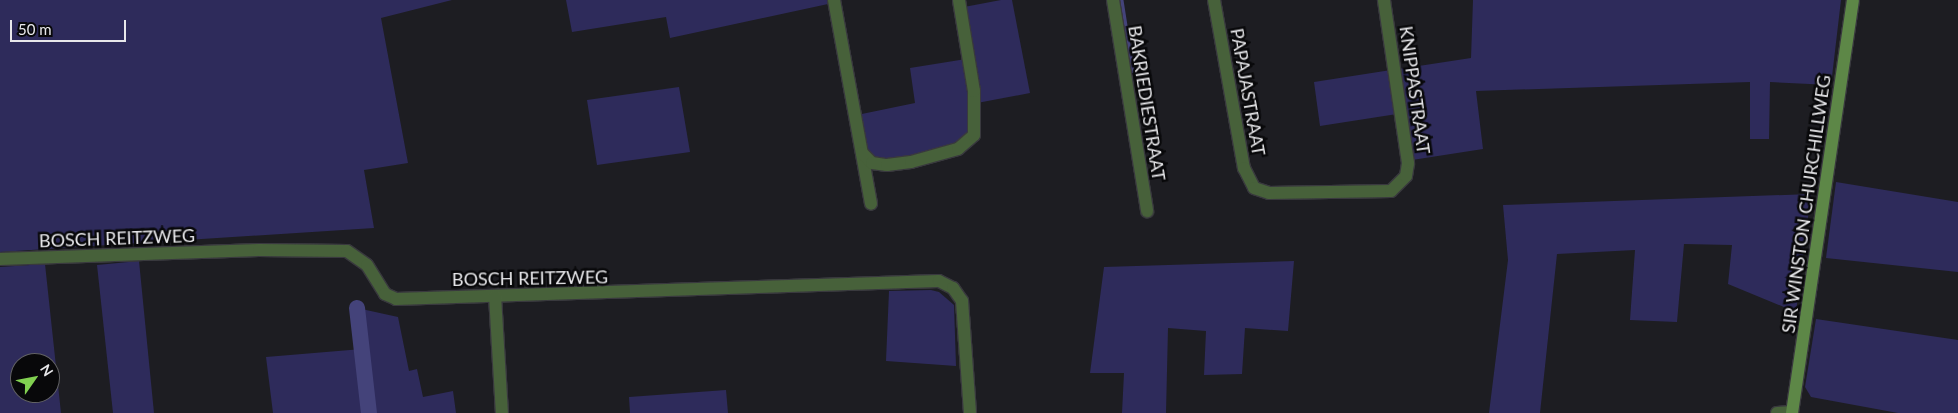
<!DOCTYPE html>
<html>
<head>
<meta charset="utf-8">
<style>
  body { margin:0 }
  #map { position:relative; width:1958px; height:413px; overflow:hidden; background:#1d1d22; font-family:Lato,sans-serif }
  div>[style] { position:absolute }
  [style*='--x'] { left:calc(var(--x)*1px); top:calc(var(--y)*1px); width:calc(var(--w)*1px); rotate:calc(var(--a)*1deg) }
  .green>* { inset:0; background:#2e2b5b }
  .stream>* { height:4.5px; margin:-2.25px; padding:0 2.25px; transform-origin:2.25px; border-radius:2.25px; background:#44437a }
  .canal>* { height:16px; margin:-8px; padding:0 8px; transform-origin:8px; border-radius:8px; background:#44437a }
  .roads { filter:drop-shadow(1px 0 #39393e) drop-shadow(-1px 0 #39393e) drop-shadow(0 1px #39393e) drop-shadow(0 -1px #39393e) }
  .street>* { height:12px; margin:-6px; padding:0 6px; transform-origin:6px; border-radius:6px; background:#47613a }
  .secondary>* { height:12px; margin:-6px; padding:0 6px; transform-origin:6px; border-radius:6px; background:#5d8747 }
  span { translate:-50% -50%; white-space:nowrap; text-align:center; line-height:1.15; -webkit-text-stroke:5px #08080a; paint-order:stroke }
  .street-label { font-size:18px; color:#e8e8eb }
  .north { position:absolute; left:10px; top:353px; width:50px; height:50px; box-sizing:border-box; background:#08080a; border:1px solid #626264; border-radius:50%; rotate:57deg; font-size:14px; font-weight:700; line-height:20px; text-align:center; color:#e8e8eb }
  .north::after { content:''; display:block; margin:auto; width:18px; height:22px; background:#81d051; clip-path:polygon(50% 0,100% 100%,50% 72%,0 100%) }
  .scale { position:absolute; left:10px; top:20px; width:116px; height:22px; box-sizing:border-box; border:2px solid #e8e8eb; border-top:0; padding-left:6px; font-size:15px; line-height:18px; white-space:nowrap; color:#e8e8eb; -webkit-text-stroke:4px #08080a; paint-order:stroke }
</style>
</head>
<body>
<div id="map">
  <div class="green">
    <i style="clip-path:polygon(0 0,452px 0,381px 18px,408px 163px,364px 170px,374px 228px,0 252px)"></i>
    <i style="clip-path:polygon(566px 0,827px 0,828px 4px,670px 38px,666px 17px,572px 32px)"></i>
    <i style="clip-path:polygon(1001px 0,1012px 0,1030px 93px,977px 103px,964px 7px)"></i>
    <i style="clip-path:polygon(1473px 0,1841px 0,1831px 85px,1770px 82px,1769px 139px,1750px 139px,1750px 82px,1476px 91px,1483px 149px,1412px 160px,1399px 69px,1471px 58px)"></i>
    <i style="clip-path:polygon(966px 59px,972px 125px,963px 141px,901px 160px,876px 160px,869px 155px,857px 115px,915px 103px,910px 68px)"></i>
    <i style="clip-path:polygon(1391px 70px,1397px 114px,1320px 126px,1314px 82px)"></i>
    <i style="clip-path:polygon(679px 87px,690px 152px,597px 165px,587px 100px)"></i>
    <i style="clip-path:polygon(1836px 182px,1958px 202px,1958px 272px,1826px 258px)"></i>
    <i style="clip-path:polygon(1811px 194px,1796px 312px,1728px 284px,1732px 245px,1684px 244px,1677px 322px,1630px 320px,1635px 250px,1557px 254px,1540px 413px,1489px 413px,1508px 260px,1503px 205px)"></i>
    <i style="clip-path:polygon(139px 261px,154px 413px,113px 413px,97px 265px)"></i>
    <i style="clip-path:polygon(1294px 261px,1288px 331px,1245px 328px,1242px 374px,1204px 375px,1206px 331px,1168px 328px,1166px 413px,1122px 413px,1124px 373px,1090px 373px,1104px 267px)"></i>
    <i style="clip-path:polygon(evenodd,45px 264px,61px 413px,0 413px,0 267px,45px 264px,20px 363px,50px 363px,50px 393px,20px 393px,20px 363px)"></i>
    <i style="clip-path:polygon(931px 290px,939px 292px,954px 305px,956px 366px,886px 361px,889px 291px)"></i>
    <i style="clip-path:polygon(357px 308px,398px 317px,409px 371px,417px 369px,423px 397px,453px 391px,456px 413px,273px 413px,266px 357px,362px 349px)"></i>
    <i style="clip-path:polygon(1816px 319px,1958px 340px,1958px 413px,1898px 413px,1811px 397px,1805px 387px)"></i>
    <i style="clip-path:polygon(726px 390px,728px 413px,630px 413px,629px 397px)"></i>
  </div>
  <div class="stream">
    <i style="--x:1121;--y:0;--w:71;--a:81.1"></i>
  </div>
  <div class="canal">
    <i style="--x:357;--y:308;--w:106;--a:83.5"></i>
  </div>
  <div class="roads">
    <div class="street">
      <i style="--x:834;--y:0;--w:207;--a:79.7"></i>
      <i style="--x:1113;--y:0;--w:214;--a:80.8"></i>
      <i style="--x:1214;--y:0;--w:171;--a:79.9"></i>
      <i style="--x:1244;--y:168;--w:22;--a:63"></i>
      <i style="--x:1254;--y:188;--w:16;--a:18"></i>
      <i style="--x:1269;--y:193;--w:122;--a:-0.9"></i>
      <i style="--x:1391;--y:191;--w:21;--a:-45"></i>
      <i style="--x:1406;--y:176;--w:13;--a:-81"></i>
      <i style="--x:1408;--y:163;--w:165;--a:-98.4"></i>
      <i style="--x:862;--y:153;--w:14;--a:45"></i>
      <i style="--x:872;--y:163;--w:15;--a:8"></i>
      <i style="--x:887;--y:165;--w:24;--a:-7"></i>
      <i style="--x:911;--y:162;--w:49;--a:-15.5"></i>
      <i style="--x:958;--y:149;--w:21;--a:-41"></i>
      <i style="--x:974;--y:135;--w:44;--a:-90"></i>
      <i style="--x:974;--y:91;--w:92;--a:-99.4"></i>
      <i style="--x:0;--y:259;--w:259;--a:-2"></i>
      <i style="--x:259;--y:250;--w:88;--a:0.7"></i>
      <i style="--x:347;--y:251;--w:24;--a:35"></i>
      <i style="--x:367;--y:265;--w:34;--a:58"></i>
      <i style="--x:385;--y:294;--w:12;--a:24"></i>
      <i style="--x:396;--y:299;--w:543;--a:-1.9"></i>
      <i style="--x:939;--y:281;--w:16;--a:27"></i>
      <i style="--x:953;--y:288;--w:16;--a:55"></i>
      <i style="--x:962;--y:301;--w:112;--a:85.9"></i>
      <i style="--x:495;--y:296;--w:117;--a:86.6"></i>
      <i style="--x:1777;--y:413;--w:15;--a:-4"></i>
    </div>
    <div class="secondary">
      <i style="--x:1792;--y:413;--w:417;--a:-81.6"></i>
    </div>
  </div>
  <div class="street-label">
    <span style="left:1415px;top:90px;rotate:82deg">KNIPPASTRAAT</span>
    <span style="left:1248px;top:92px;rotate:80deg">PAPAJASTRAAT</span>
    <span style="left:1147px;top:103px;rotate:81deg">BAKRIEDIESTRAAT</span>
    <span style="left:1806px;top:204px;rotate:-82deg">SIR WINSTON CHURCHILLWEG</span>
    <span style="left:117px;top:238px;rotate:-2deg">BOSCH REITZWEG</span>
    <span style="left:530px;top:278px;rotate:-1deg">BOSCH REITZWEG</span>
  </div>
  <div class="north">N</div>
  <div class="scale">50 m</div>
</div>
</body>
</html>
